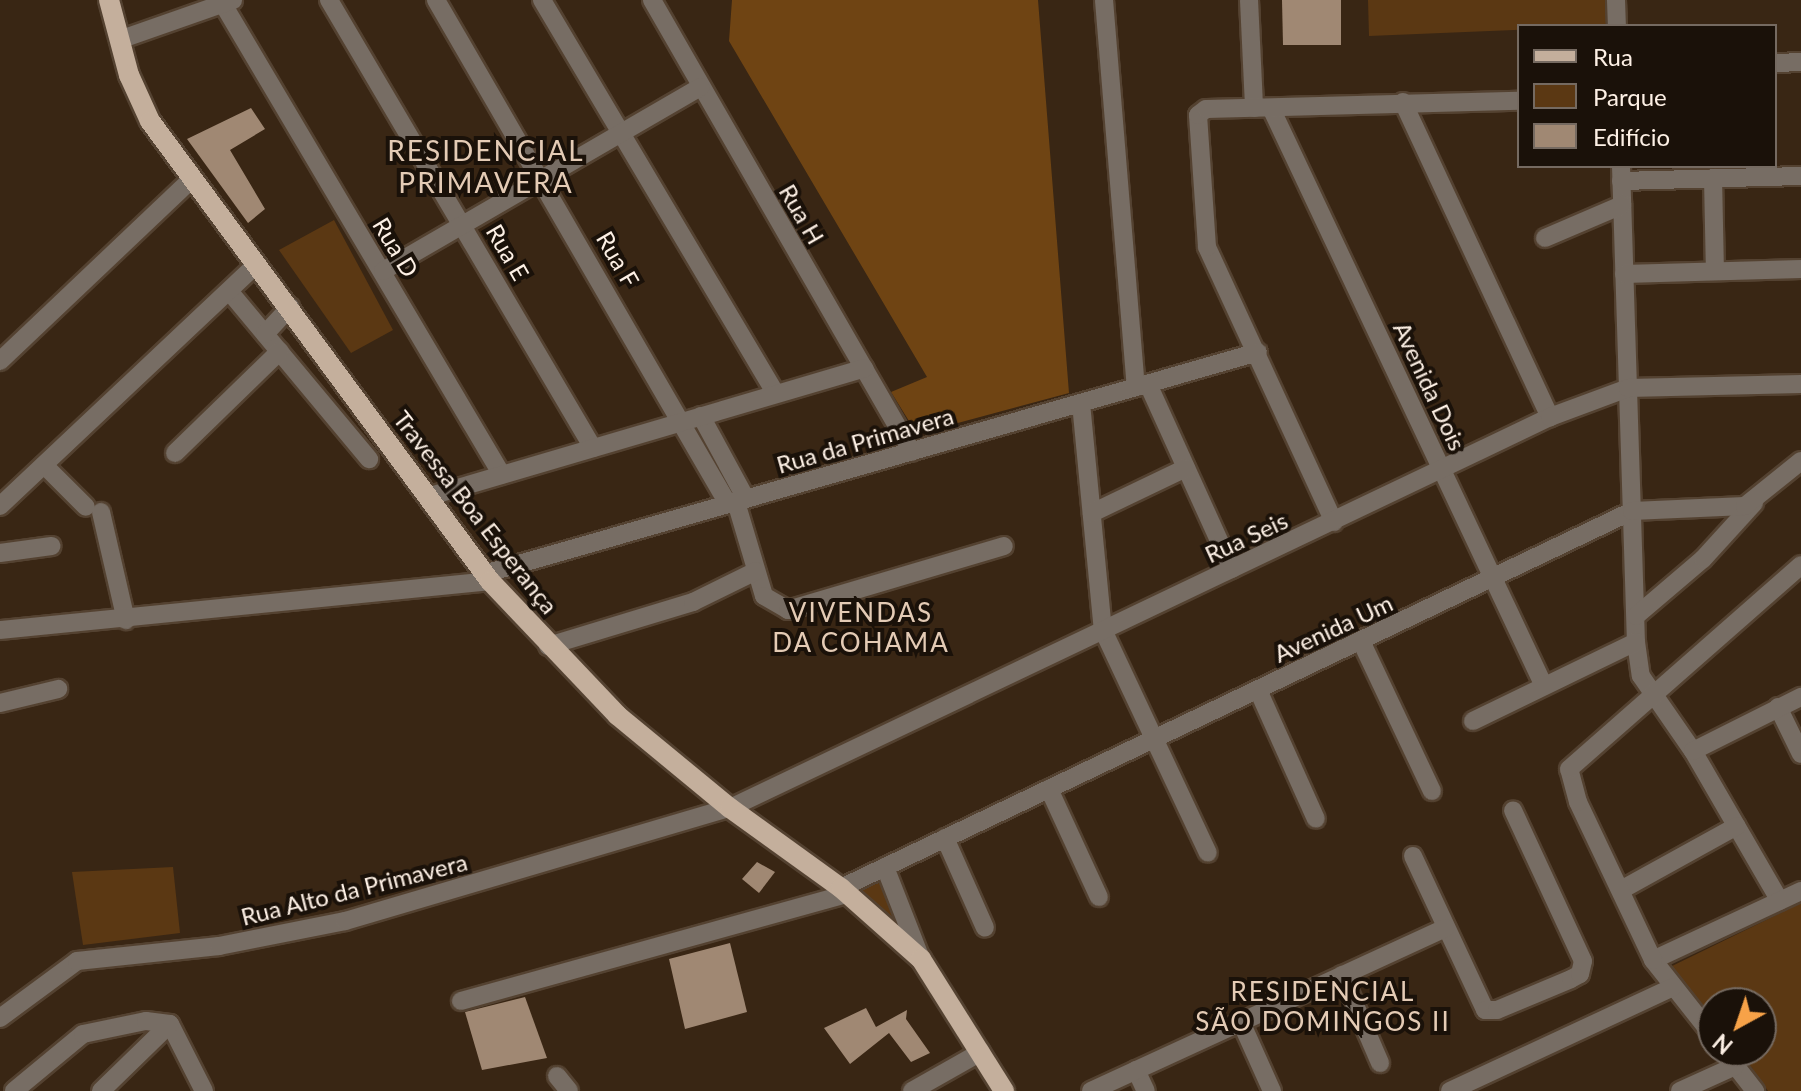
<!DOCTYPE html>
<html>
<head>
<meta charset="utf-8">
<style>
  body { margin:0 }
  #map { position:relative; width:1801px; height:1091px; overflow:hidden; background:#392614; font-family:Lato,sans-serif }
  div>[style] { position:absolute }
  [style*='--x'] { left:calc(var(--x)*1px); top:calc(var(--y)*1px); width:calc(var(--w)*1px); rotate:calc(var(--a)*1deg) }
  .green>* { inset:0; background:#5b3813 }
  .forest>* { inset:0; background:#6f4413 }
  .building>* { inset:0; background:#a08873 }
  .roads { filter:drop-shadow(2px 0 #544231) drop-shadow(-2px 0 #544231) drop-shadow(0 2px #544231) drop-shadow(0 -2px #544231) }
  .minor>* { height:18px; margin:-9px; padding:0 9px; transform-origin:9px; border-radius:9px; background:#776d64 }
  .major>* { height:20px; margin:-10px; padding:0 10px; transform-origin:10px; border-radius:10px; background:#c4af9c }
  span { translate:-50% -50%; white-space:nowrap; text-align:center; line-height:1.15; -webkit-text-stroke:8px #1a1109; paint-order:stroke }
  .street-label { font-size:24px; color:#fdf0e5 }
  .neighbourhood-label { font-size:26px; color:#e4cbb5; letter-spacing:2px }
  .quarter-label { font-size:28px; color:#e4cbb5; letter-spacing:2px }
  .legend { position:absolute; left:1517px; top:24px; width:260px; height:144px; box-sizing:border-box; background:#1a1109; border:2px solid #756a61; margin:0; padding:10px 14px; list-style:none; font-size:24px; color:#fdf0e5 }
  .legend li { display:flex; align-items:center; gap:16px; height:40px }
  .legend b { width:40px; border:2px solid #756a61 }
  .north { position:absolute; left:1697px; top:987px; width:80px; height:80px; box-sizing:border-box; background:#1a1109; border:2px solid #756a61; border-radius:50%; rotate:220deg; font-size:22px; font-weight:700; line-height:32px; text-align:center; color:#fdf0e5 }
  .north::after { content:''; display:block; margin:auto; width:28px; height:36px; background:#f7a248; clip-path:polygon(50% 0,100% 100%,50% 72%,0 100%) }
</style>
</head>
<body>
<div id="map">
  <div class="green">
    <i style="clip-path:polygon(1368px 0,1610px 0,1611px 26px,1369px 36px)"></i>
    <i style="clip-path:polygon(334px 220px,393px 330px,351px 353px,279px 250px)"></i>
    <i style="clip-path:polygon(173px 867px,180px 933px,83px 945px,72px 872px)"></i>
    <i style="clip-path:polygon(880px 882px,901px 925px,861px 890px)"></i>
    <i style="clip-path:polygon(1801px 903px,1801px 1091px,1768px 1091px,1740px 1051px,1761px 1051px,1761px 1003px,1713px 1003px,1713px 1019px,1670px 967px)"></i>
  </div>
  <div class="forest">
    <i style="clip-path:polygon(732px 0,1038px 0,1069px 393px,917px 434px,891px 392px,927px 377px,729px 41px)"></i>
  </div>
  <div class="building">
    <i style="clip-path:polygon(1282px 0,1341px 0,1341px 45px,1283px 45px)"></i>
    <i style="clip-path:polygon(251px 108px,265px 129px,230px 150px,265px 209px,248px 223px,187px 139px)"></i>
    <i style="clip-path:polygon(757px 862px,775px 872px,759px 893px,742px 879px)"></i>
    <i style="clip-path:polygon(730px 943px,747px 1012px,685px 1029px,669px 959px)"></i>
    <i style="clip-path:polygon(525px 997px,547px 1058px,482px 1070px,465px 1012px)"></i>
    <i style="clip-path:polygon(866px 1008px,876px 1027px,907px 1010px,906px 1019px,930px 1053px,911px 1062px,889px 1033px,850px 1064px,824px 1028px)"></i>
  </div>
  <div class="roads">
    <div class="minor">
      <i style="--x:329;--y:0;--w:520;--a:59.49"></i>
      <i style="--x:436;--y:0;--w:582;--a:59.91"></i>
      <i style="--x:542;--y:0;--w:458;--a:59.3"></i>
      <i style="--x:652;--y:0;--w:521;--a:60.09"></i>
      <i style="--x:1104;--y:0;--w:388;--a:85.3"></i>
      <i style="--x:1249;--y:0;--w:108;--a:87.3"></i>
      <i style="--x:1616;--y:0;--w:26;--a:88"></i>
      <i style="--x:223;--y:4;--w:547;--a:59.36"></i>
      <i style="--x:119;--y:40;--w:121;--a:-19.3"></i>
      <i style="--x:1775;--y:63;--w:26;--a:-2"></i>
      <i style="--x:1403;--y:102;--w:348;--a:65"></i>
      <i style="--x:1271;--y:108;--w:639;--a:64.72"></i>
      <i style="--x:1621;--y:166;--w:476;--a:88.2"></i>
      <i style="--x:1636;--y:642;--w:34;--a:82"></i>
      <i style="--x:1641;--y:676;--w:91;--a:55.3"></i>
      <i style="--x:1693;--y:751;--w:173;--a:59.9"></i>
      <i style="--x:1713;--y:178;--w:93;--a:88.8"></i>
      <i style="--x:1621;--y:181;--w:180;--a:-1.6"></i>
      <i style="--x:1545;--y:238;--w:84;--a:-23.2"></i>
      <i style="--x:383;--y:271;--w:367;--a:-30.1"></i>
      <i style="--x:1624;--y:274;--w:177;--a:-1.6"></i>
      <i style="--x:229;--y:291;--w:219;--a:50.2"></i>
      <i style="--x:265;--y:334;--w:37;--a:-47"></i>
      <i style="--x:0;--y:361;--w:265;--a:-43.5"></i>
      <i style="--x:1148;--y:384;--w:203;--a:65.6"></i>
      <i style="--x:1081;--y:403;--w:228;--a:84.5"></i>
      <i style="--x:1103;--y:630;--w:246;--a:64.8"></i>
      <i style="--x:701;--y:416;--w:94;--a:61.5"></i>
      <i style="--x:175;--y:453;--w:146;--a:-44.2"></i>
      <i style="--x:44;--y:465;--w:59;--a:45"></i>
      <i style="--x:427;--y:497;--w:456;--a:-16.4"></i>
      <i style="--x:736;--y:502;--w:98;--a:73.4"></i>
      <i style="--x:764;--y:596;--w:28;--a:30"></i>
      <i style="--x:788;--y:610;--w:225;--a:-16.5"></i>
      <i style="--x:0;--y:506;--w:352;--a:-43.3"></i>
      <i style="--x:101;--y:512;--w:111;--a:77"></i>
      <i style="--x:1092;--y:513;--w:104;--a:-25.6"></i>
      <i style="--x:1334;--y:522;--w:303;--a:-114.8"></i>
      <i style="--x:1207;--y:247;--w:132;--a:-93.9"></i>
      <i style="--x:1198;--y:115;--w:10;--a:-37"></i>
      <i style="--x:1206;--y:109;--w:313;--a:-1.5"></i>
      <i style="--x:0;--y:553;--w:52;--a:-7.7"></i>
      <i style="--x:484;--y:574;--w:805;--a:-16"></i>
      <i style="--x:1636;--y:616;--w:88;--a:-40.4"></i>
      <i style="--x:1703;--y:559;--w:76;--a:-47.7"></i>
      <i style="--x:0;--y:630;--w:492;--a:-5.7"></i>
      <i style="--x:1361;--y:641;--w:166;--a:64.7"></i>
      <i style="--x:548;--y:646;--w:152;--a:-16.9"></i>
      <i style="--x:693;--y:602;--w:70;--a:-26.2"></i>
      <i style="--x:1258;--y:690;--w:141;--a:65.8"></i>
      <i style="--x:0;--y:703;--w:60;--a:-13.6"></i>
      <i style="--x:1778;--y:707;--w:52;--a:63.9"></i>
      <i style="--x:1473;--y:721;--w:181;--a:-25.9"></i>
      <i style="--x:1693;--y:751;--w:121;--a:-26.6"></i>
      <i style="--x:1049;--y:789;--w:119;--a:65.2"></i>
      <i style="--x:945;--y:838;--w:98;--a:66"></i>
      <i style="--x:1413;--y:856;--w:170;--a:64.9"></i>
      <i style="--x:1485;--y:1010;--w:12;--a:0"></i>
      <i style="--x:1497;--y:1010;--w:80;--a:-22.7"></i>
      <i style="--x:1571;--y:979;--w:10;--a:-29"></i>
      <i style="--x:1580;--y:974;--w:13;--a:-77"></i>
      <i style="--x:1583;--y:961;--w:166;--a:-114.9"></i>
      <i style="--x:885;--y:867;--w:99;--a:68.6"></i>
      <i style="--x:841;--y:888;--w:876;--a:-25.48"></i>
      <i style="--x:1632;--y:511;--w:113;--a:-2.5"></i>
      <i style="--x:1745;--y:506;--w:72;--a:-38.8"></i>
      <i style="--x:1621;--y:890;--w:132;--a:-28.9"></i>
      <i style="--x:1653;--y:960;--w:163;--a:-25"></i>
      <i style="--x:1342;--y:975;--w:96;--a:66.6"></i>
      <i style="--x:461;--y:1001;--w:402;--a:-15.5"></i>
      <i style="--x:0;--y:1018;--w:96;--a:-36.5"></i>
      <i style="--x:77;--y:961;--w:143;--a:-6"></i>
      <i style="--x:219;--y:946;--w:128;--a:-11.2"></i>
      <i style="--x:345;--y:921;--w:401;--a:-16.4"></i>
      <i style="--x:730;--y:808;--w:908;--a:-25.49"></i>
      <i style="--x:1550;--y:417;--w:83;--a:-20.4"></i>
      <i style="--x:1628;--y:388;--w:173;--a:-1.3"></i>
      <i style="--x:1241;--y:1022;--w:76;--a:65.8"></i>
      <i style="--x:1713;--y:1036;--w:97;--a:-128.3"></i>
      <i style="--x:1653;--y:960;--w:175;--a:-115.4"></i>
      <i style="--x:1578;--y:802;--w:34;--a:-105"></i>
      <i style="--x:1569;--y:769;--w:309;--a:-41.3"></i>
      <i style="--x:1724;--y:1051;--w:51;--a:52.2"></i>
      <i style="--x:1136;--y:1070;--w:23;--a:65"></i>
      <i style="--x:557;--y:1076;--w:19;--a:51"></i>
      <i style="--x:14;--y:1091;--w:89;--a:-39.6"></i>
      <i style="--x:83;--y:1034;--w:64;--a:-11.7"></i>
      <i style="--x:146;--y:1021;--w:24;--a:7"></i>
      <i style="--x:170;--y:1024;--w:75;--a:63.1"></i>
      <i style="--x:101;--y:1091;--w:96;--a:-44.2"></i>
      <i style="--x:912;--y:1091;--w:79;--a:-29.5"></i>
      <i style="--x:1091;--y:1091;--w:390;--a:-24.7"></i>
      <i style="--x:1450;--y:1091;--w:246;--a:-25"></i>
      <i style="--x:1680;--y:1091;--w:60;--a:-24.4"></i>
    </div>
    <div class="major">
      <i style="--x:109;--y:0;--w:78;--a:75.1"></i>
      <i style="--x:129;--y:75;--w:51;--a:65.5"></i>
      <i style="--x:150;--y:121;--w:572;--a:53.53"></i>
      <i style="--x:490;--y:581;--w:185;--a:46.5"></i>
      <i style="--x:617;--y:715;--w:146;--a:39.5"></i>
      <i style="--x:730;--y:808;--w:137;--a:35.8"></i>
      <i style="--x:841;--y:888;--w:107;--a:41.6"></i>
      <i style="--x:921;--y:959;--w:156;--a:57.8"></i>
    </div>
  </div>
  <div class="street-label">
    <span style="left:802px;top:214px;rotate:60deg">Rua H</span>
    <span style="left:396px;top:247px;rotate:59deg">Rua D</span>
    <span style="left:508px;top:252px;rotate:60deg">Rua E</span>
    <span style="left:618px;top:259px;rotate:60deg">Rua F</span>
    <span style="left:1430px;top:386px;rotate:65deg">Avenida Dois</span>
    <span style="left:865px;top:440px;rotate:-16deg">Rua da Primavera</span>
    <span style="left:476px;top:512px;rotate:52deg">Travessa Boa Esperança</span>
    <span style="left:1246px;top:537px;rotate:-25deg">Rua Seis</span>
    <span style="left:1333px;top:628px;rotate:-25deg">Avenida Um</span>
    <span style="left:354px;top:889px;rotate:-14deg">Rua Alto da Primavera</span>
  </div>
  <div class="neighbourhood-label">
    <span style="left:861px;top:628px">VIVENDAS<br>DA COHAMA</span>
    <span style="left:1323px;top:1007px">RESIDENCIAL<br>SÃO DOMINGOS II</span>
  </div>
  <div class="quarter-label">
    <span style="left:486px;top:166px">RESIDENCIAL<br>PRIMAVERA</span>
  </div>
  <ul class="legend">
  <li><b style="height:10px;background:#c4af9c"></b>Rua</li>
  <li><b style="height:22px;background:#5b3813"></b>Parque</li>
  <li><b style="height:22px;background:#a08873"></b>Edifício</li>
  </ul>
  <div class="north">N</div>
</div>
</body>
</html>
